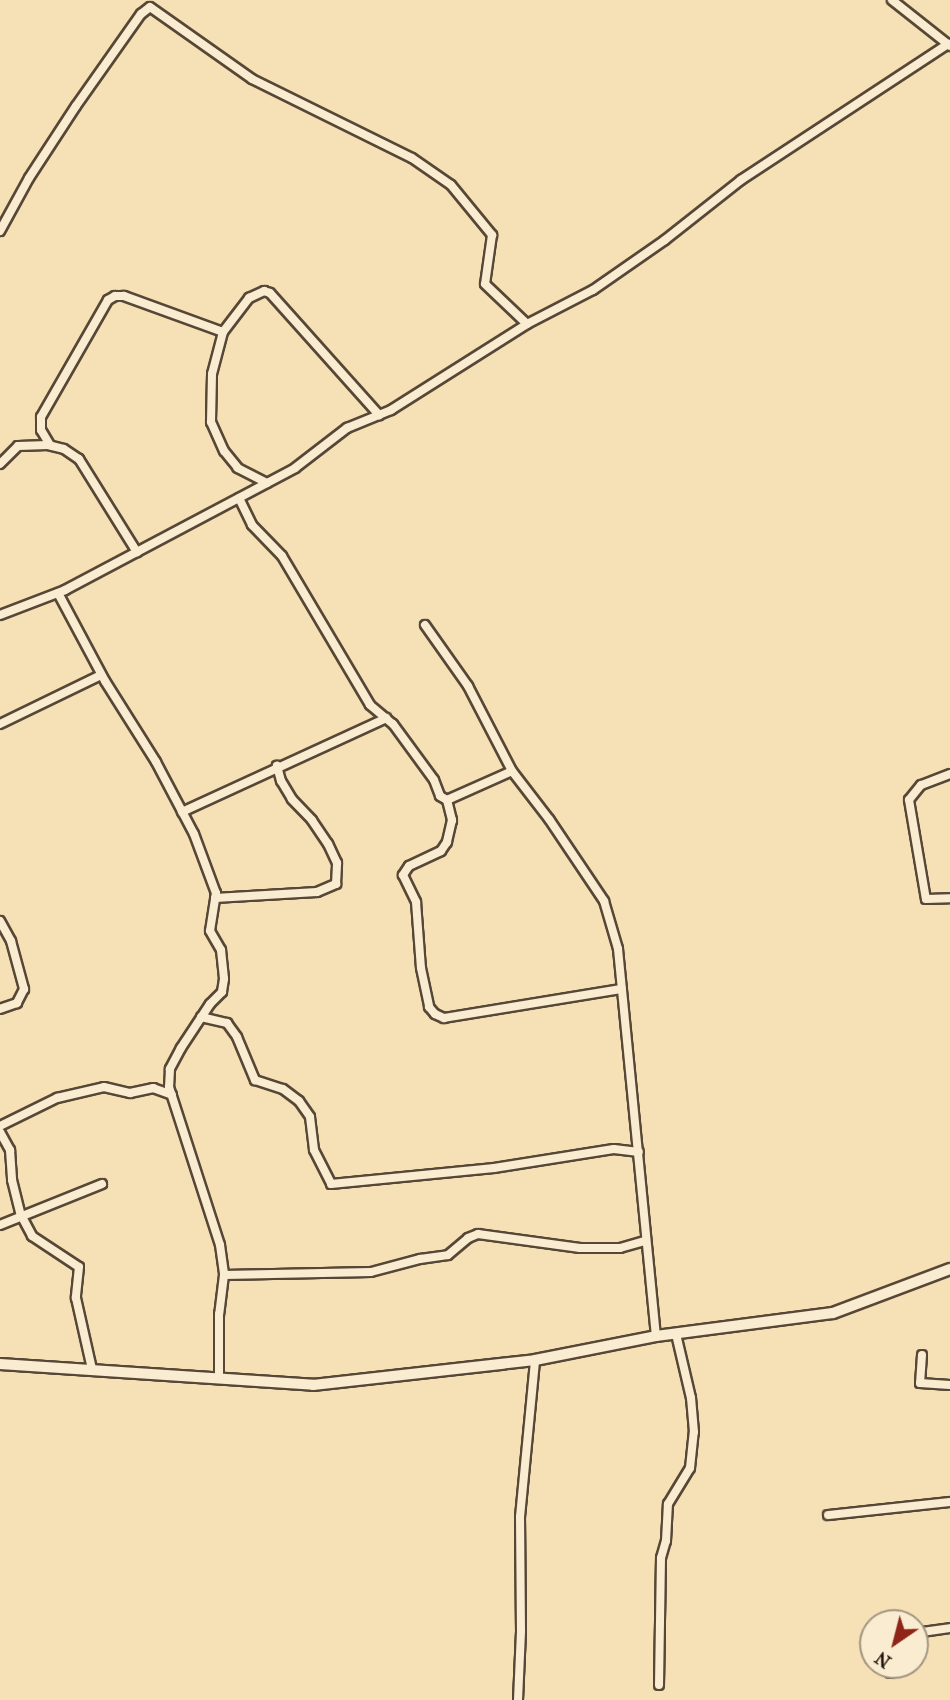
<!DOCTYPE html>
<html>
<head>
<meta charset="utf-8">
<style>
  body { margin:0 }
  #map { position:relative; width:950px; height:1700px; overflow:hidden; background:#f6e1b6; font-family:"IM FELL French Canon",serif }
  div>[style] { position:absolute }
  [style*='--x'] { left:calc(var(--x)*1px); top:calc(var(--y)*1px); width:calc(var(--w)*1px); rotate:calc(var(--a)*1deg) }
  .roads { filter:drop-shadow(2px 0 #574736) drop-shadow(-2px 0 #574736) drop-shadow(0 2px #574736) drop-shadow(0 -2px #574736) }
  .minor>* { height:8px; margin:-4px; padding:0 4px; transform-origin:4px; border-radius:4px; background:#f9ecd0 }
  .tertiary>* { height:10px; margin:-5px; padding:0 5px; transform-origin:5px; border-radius:5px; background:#f9ecd0 }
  span { translate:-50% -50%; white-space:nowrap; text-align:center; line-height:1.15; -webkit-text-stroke:5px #f9ecd0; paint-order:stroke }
  .north { position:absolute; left:859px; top:1609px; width:70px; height:70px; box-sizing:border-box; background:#f9ecd0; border:2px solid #a39682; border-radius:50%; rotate:215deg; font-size:19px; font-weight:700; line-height:28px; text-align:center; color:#22140c }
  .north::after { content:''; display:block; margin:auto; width:24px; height:32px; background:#8f2418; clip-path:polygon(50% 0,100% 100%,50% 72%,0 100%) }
</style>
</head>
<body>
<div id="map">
  <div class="roads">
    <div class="minor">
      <i style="--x:892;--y:0;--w:74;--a:38.4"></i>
      <i style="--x:0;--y:231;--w:60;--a:-61.3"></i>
      <i style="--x:29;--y:178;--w:86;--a:-56.9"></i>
      <i style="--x:76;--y:106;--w:113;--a:-54.8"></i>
      <i style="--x:141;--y:14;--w:11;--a:-38"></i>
      <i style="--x:150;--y:7;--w:125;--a:35.2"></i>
      <i style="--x:252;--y:79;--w:178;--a:26.3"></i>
      <i style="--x:412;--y:158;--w:47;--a:34.7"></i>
      <i style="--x:451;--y:185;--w:65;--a:50.6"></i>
      <i style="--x:492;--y:235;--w:49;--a:98.1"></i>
      <i style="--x:485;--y:284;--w:58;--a:43.6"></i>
      <i style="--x:50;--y:445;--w:17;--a:-121"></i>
      <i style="--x:41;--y:430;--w:13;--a:-90"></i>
      <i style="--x:41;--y:417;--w:135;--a:-60.2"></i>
      <i style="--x:108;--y:300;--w:8;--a:-30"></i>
      <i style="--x:115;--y:296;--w:9;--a:0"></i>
      <i style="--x:124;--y:296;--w:105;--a:20"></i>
      <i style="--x:0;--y:464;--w:25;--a:-45"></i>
      <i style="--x:18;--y:446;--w:30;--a:-2"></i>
      <i style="--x:48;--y:445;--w:16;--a:14"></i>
      <i style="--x:64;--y:449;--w:18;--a:34"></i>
      <i style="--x:79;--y:459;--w:110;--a:58.1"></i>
      <i style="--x:267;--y:483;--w:33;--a:-153"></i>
      <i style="--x:238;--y:468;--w:22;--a:-129"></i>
      <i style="--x:224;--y:451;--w:32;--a:-114"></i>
      <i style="--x:211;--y:422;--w:48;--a:-88.8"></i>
      <i style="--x:212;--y:374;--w:43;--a:-75.3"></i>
      <i style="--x:223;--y:332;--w:43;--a:-52.6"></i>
      <i style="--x:249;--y:298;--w:17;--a:-25"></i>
      <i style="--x:264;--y:291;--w:6;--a:18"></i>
      <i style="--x:270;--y:293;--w:164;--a:48.2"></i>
      <i style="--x:239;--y:498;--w:30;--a:64"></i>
      <i style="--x:252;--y:525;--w:43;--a:45.9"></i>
      <i style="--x:282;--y:556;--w:173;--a:59.4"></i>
      <i style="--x:370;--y:705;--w:30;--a:40"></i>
      <i style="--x:393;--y:724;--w:69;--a:53.8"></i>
      <i style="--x:434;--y:780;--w:17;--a:69"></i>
      <i style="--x:440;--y:796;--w:8;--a:30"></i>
      <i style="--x:447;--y:800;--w:71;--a:-24"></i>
      <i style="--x:512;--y:771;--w:61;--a:52.4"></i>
      <i style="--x:549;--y:819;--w:99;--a:56.1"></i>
      <i style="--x:604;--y:901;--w:50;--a:73.7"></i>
      <i style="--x:618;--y:949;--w:389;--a:84.4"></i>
      <i style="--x:58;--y:593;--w:100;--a:61.9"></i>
      <i style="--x:105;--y:681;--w:96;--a:57.8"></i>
      <i style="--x:156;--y:762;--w:81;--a:62.2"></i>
      <i style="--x:194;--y:834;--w:63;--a:69.6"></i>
      <i style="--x:216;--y:893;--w:38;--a:99"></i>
      <i style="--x:210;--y:931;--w:22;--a:60"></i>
      <i style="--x:221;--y:950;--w:29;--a:84"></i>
      <i style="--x:224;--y:979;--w:13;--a:99"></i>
      <i style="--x:222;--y:992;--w:17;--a:135"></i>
      <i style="--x:210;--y:1004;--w:53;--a:123.4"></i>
      <i style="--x:181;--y:1048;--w:24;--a:118"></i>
      <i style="--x:170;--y:1069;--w:18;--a:93"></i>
      <i style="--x:169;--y:1087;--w:166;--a:72.1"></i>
      <i style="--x:220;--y:1245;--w:30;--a:82"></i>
      <i style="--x:224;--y:1275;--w:39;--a:97"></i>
      <i style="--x:219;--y:1314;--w:64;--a:90"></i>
      <i style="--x:0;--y:615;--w:70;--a:-21"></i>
      <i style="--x:65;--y:590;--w:260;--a:-27.9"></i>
      <i style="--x:295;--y:468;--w:66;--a:-37.6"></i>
      <i style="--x:347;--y:428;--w:48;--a:-22.2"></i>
      <i style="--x:391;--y:410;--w:161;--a:-32.3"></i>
      <i style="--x:527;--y:324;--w:74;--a:-27.3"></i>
      <i style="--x:593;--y:290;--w:88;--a:-34.8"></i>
      <i style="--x:665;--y:240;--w:97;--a:-38.3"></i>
      <i style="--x:741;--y:180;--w:248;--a:-33.3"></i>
      <i style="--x:425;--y:625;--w:75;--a:54.8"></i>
      <i style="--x:468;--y:686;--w:96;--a:62.6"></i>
      <i style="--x:0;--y:724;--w:112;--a:-25.9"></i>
      <i style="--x:950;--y:774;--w:31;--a:159"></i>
      <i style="--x:921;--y:785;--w:19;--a:129"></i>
      <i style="--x:909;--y:800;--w:100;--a:80.3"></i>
      <i style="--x:926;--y:899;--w:24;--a:-2"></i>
      <i style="--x:447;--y:800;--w:21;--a:76"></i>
      <i style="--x:452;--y:820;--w:23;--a:103"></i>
      <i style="--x:447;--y:842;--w:11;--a:124"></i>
      <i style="--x:441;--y:851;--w:35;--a:155"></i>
      <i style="--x:409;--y:866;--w:11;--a:124"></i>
      <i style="--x:403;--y:875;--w:30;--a:64"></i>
      <i style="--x:416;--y:902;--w:66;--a:85.7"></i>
      <i style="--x:421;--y:968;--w:40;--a:78"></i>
      <i style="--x:429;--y:1007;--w:9;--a:49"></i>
      <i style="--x:435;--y:1014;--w:10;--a:24"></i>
      <i style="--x:444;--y:1018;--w:180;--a:-9.3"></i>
      <i style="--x:182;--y:812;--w:225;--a:-24.7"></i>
      <i style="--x:215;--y:898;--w:102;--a:-3.4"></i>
      <i style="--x:317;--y:892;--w:21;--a:-23"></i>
      <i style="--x:336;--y:884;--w:21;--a:-87"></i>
      <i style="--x:337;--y:863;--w:21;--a:-115"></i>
      <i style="--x:328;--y:844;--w:29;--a:-124"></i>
      <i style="--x:312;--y:820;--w:29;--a:-134"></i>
      <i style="--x:292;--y:799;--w:21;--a:-121"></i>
      <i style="--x:281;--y:781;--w:16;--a:-105"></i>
      <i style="--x:0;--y:921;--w:23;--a:61"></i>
      <i style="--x:11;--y:941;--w:50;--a:74.8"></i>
      <i style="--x:24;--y:989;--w:16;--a:117"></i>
      <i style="--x:17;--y:1003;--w:18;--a:161"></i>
      <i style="--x:201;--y:1017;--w:27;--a:13"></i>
      <i style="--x:227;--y:1023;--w:17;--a:54"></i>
      <i style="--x:237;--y:1037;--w:47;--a:67.3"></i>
      <i style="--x:255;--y:1080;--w:29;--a:18"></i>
      <i style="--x:283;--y:1089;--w:20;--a:37"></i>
      <i style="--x:299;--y:1101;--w:19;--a:55"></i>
      <i style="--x:310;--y:1117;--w:33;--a:83"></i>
      <i style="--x:314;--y:1150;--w:38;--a:63"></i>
      <i style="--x:331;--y:1184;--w:164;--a:-5.6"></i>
      <i style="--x:494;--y:1168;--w:121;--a:-9"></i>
      <i style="--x:614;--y:1149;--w:25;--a:7"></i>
      <i style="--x:0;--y:1126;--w:64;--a:-26.2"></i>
      <i style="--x:57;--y:1098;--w:48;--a:-13.2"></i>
      <i style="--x:104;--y:1087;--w:27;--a:13"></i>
      <i style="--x:130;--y:1093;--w:24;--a:-12"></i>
      <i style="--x:153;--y:1088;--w:20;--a:20"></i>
      <i style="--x:0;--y:1132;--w:21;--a:61"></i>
      <i style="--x:10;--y:1150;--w:30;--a:86"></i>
      <i style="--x:12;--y:1180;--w:36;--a:76"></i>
      <i style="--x:21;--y:1215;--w:24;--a:62"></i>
      <i style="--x:32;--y:1236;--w:56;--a:33.4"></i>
      <i style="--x:79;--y:1267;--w:31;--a:96"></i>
      <i style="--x:76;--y:1298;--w:73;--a:77.3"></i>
      <i style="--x:0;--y:1225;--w:110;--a:-21.9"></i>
      <i style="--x:224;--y:1275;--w:147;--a:-1.2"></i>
      <i style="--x:371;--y:1272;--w:51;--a:-14.9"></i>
      <i style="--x:420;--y:1259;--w:28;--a:-8"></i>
      <i style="--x:448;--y:1255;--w:26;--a:-40"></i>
      <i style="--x:468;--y:1238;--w:11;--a:-22"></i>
      <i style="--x:478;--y:1234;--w:103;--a:7.8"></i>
      <i style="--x:580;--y:1248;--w:40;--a:0"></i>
      <i style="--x:620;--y:1248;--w:26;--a:-16"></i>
      <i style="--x:922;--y:1355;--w:28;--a:94"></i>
      <i style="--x:920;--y:1383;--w:30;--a:4"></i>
      <i style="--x:828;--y:1515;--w:123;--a:-6.1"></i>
      <i style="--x:915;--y:1633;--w:35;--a:-8"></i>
      <i style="--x:890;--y:1665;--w:8;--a:90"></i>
      <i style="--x:659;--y:1685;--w:127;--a:-89.1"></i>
      <i style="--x:661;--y:1558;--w:18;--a:-74"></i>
      <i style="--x:666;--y:1541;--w:37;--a:-87"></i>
      <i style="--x:668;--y:1504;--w:42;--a:-58.6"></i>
      <i style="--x:690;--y:1468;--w:36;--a:-84"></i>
      <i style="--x:694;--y:1432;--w:34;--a:-95"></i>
      <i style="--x:691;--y:1398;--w:66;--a:-103.2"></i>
      <i style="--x:518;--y:1700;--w:69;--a:-87.5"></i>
      <i style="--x:521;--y:1631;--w:114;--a:-90.5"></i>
      <i style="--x:520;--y:1517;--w:158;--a:-84.5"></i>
    </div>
    <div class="tertiary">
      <i style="--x:0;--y:1364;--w:314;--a:3.8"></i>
      <i style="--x:313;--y:1385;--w:223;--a:-6.4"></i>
      <i style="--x:535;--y:1360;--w:123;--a:-11.2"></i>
      <i style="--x:656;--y:1336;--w:178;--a:-7.4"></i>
      <i style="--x:833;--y:1313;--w:125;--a:-20.6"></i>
    </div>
  </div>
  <div class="north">N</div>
</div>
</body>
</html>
